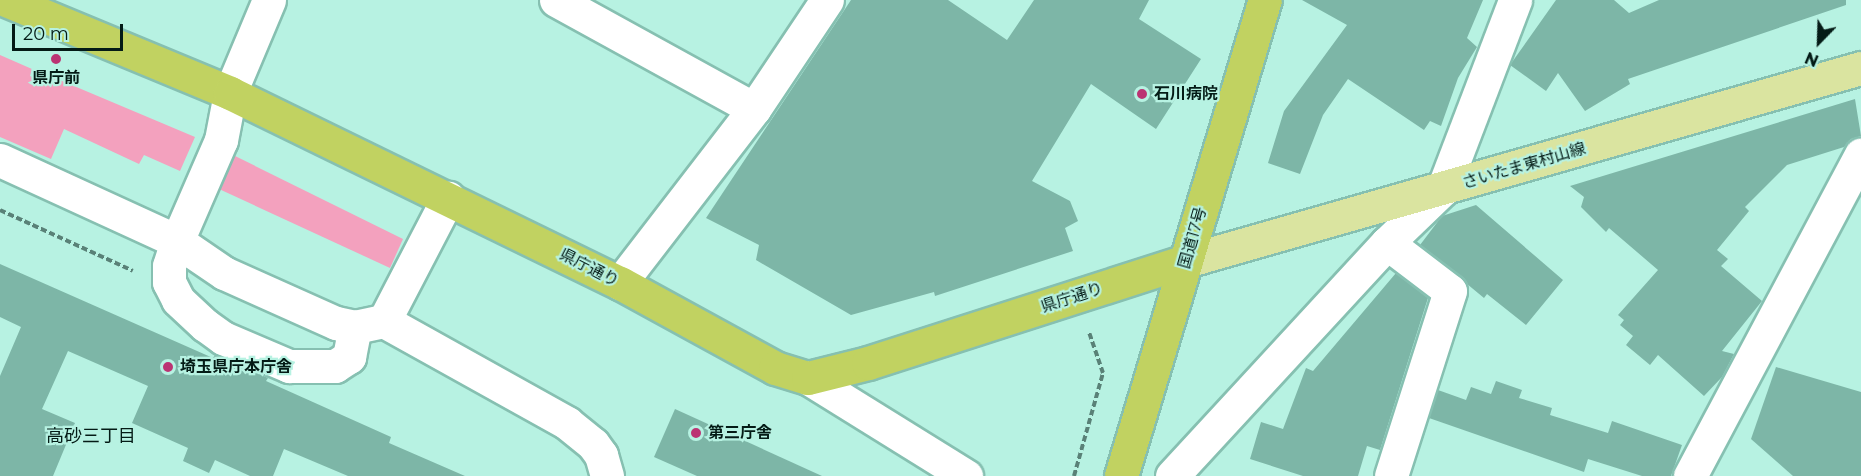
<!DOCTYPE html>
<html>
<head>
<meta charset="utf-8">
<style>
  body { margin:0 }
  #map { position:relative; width:1861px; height:476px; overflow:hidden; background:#b7f2e2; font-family:Montserrat,"Noto Sans JP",sans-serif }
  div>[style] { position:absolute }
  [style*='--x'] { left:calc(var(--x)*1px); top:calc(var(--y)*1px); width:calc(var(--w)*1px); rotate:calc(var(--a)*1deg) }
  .green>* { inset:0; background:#f3a1be }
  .building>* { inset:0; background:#7db6a7 }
  .path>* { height:4px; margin-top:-2px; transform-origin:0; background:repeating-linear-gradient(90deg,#598177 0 6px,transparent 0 9px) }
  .roads { filter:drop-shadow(2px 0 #86c0b1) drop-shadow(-2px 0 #86c0b1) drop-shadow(0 2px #86c0b1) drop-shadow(0 -2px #86c0b1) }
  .minor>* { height:33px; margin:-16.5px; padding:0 16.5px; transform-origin:16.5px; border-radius:16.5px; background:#fff }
  .major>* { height:33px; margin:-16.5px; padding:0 16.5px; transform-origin:16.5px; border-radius:16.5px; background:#dae4a0 }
  .highway>* { height:33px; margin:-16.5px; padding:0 16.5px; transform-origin:16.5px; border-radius:16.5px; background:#c1d261 }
  .dots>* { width:16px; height:16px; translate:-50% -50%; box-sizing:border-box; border:3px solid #b7f2e2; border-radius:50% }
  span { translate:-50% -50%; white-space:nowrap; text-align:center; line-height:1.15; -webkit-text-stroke:4.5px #b7f2e2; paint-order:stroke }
  .poi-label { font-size:16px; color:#041b16; font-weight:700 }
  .left { translate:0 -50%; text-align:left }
  .street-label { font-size:16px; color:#041b16 }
  .neighbourhood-label { font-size:18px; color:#041b16 }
  .north { position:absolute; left:1789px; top:12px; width:60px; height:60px; -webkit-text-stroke:4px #b7f2e2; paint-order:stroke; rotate:203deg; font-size:16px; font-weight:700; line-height:24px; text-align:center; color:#041b16 }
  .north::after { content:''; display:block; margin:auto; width:21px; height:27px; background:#041b16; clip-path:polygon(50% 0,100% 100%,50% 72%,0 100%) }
  .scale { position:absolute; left:12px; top:24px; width:111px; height:27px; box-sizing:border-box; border:3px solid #041b16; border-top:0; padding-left:8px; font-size:18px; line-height:21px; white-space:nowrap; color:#041b16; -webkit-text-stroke:4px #b7f2e2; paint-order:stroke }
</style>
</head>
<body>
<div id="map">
  <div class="green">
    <i style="clip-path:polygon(0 55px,32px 69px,30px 76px,51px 85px,55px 78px,195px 137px,180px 171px,144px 155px,139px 164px,64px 129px,51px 159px,0 137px)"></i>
    <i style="clip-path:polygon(233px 155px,403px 239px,390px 268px,219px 189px)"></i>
  </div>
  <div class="building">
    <i style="clip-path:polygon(851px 0,948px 0,1007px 40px,1034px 0,1149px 0,1139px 19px,1201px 59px,1156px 129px,1091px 84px,1032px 181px,1070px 201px,1078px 221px,1065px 228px,1073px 251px,935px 296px,934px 292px,851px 315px,756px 260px,759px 245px,706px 218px)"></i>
    <i style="clip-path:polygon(1302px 0,1483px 0,1467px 38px,1477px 47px,1458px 78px,1441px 126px,1430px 121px,1424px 130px,1348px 79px,1323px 115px,1300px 174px,1268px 163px,1284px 111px,1347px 25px)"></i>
    <i style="clip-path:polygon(1556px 0,1614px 0,1629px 13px,1659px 0,1846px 0,1846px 5px,1628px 79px,1630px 84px,1585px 111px,1558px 73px,1546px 91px,1510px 65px)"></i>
    <i style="clip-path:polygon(1855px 99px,1861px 136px,1851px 139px,1844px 147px,1787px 165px,1745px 207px,1749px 211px,1717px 250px,1728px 259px,1721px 266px,1762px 301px,1722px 351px,1734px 354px,1722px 377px,1704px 396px,1658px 355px,1650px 365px,1626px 345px,1633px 336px,1620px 325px,1624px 320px,1618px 315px,1658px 270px,1609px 228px,1606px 232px,1581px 207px,1584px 197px,1570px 186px)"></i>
    <i style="clip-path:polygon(1476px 205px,1563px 280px,1526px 325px,1487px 294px,1484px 298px,1420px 245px,1442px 216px)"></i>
    <i style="clip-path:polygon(0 264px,213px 358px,215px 355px,268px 378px,266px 381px,391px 437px,389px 443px,465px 476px,348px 476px,284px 449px,273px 476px,250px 476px,215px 460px,209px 473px,183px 461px,188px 448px,132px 423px,148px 386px,68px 351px,42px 409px,75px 423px,53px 476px,0 476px,0 376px,21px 327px,0 317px)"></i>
    <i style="clip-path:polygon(1396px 273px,1428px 298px,1380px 450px,1367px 446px,1358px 476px,1303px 476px,1250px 459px,1261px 422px,1283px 429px,1306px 368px,1313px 371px)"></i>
    <i style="clip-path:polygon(1776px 367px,1861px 392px,1861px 476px,1793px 476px,1751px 439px)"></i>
    <i style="clip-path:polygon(1496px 381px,1522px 390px,1519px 398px,1552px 408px,1550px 415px,1608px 433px,1612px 421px,1682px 445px,1671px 476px,1642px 476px,1588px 459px,1584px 472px,1429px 418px,1438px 390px,1466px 400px,1471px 387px,1491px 394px)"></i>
    <i style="clip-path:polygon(675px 409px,822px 476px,697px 476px,654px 457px)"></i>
  </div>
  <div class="path">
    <i style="--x:0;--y:210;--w:146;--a:24.6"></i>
    <i style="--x:1074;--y:476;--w:107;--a:-74.3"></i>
    <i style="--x:1103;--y:373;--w:43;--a:-108.9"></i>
  </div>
  <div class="roads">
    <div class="minor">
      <i style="--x:269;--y:0;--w:101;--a:112.8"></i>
      <i style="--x:230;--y:93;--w:48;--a:100.8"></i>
      <i style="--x:221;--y:140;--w:110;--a:113.5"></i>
      <i style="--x:177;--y:241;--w:26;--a:108"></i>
      <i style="--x:169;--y:266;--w:16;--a:90"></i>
      <i style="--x:169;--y:282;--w:20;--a:63"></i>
      <i style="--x:178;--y:300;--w:37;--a:43"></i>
      <i style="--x:205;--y:325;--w:22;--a:36"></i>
      <i style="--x:223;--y:338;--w:72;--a:23"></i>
      <i style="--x:289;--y:366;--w:46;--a:0"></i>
      <i style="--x:335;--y:366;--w:17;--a:-33"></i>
      <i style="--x:349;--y:357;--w:31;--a:-79"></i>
      <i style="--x:556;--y:0;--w:226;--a:28.8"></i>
      <i style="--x:0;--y:160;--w:195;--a:24.6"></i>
      <i style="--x:177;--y:241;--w:57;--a:34.2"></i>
      <i style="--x:224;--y:273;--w:123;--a:24.1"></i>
      <i style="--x:336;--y:323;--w:19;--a:12"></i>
      <i style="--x:355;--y:327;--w:30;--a:-12"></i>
      <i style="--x:384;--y:321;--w:139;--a:-62.5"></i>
      <i style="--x:1387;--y:243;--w:79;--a:37.3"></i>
      <i style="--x:1450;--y:291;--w:194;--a:107.7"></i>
      <i style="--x:620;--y:283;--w:220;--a:-52.4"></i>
      <i style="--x:754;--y:109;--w:131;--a:-56.2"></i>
      <i style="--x:384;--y:321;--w:210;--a:29.1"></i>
      <i style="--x:567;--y:423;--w:33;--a:39"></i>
      <i style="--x:593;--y:444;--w:14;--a:54"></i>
      <i style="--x:601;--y:455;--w:22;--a:74"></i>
      <i style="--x:808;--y:378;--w:186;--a:31.8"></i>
      <i style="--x:1172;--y:476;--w:317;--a:-47.3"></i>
      <i style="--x:1387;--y:243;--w:78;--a:-44"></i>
      <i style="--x:1443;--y:189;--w:202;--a:-69.1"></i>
      <i style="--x:1690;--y:476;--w:364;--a:-62"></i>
    </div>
    <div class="major">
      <i style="--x:1186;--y:261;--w:702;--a:-15.96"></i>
    </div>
    <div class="highway">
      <i style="--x:6;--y:0;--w:243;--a:22.5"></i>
      <i style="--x:230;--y:93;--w:434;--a:26"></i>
      <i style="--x:620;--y:283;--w:177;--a:28.7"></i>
      <i style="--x:775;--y:368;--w:34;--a:17"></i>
      <i style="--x:808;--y:378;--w:62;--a:-14"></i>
      <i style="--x:868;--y:363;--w:334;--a:-17.8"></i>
      <i style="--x:1121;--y:476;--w:497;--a:-73.2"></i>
    </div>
  </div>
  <div class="dots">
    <i style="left:56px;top:59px;background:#bb3473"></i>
    <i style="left:1142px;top:94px;background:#bb3473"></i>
    <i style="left:168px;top:367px;background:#bb3473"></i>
    <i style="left:696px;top:433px;background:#bb3473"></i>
  </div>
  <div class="poi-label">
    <span style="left:56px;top:78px">県庁前</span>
    <span class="left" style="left:1154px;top:94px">石川病院</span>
    <span class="left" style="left:180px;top:367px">埼玉県庁本庁舎</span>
    <span class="left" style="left:708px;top:433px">第三庁舎</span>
  </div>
  <div class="street-label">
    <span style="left:1524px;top:166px;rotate:-16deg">さいたま東村山線</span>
    <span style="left:1193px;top:238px;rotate:-74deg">国道17号</span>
    <span style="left:589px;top:268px;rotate:27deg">県庁通り</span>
    <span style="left:1072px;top:298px;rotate:-18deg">県庁通り</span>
  </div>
  <div class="neighbourhood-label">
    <span style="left:91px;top:436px">高砂三丁目</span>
  </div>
  <div class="north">N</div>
  <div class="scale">20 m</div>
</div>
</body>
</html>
